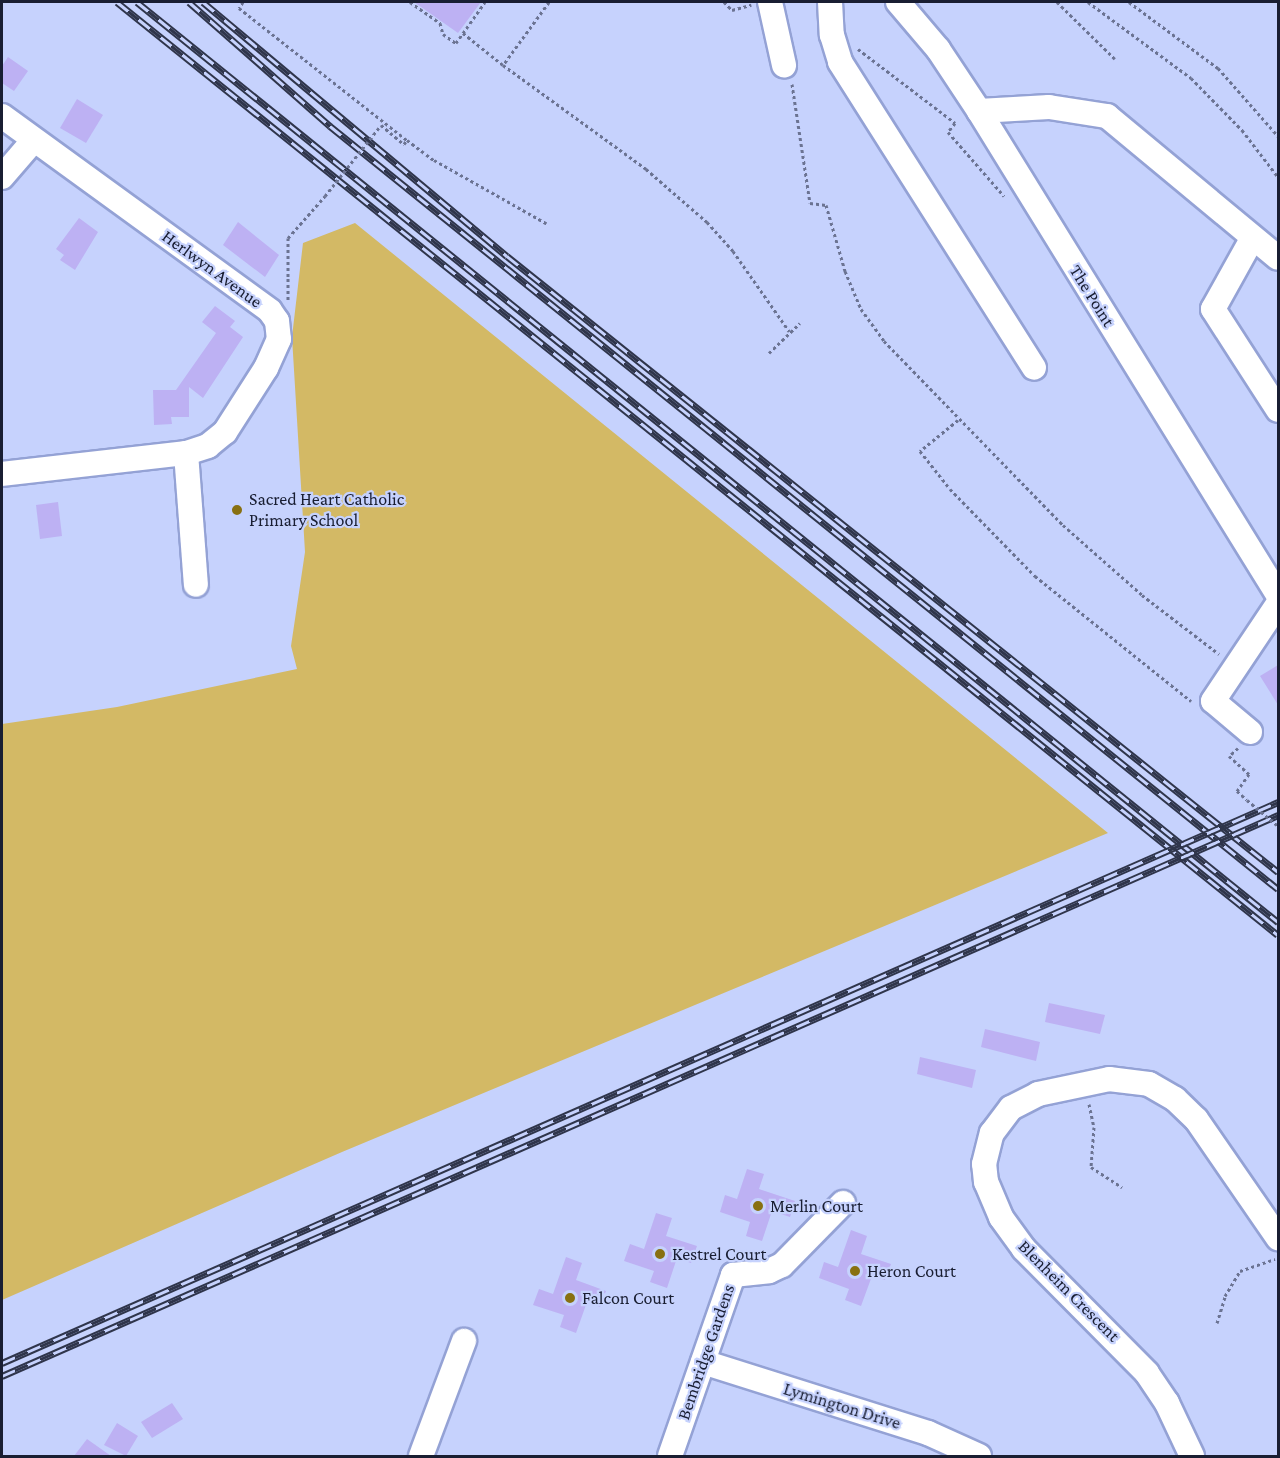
<!DOCTYPE html>
<html>
<head>
<meta charset="utf-8">
<style>
  body { margin:0 }
  #map { position:relative; width:1280px; height:1458px; overflow:hidden; background:#c6d2fd; font-family:"Crimson Pro",serif }
  div>[style] { position:absolute }
  [style*='--x'] { left:calc(var(--x)*1px); top:calc(var(--y)*1px); width:calc(var(--w)*1px); rotate:calc(var(--a)*1deg) }
  .green>* { inset:0; background:#d3b965 }
  .building>* { inset:0; background:#bdb1f3 }
  .path>* { height:3px; margin-top:-1.5px; transform-origin:0; background:repeating-linear-gradient(90deg,#6b7392 0 3px,transparent 0 6px) }
  .roads { filter:drop-shadow(2px 0 #94a2d5) drop-shadow(-2px 0 #94a2d5) drop-shadow(0 2px #94a2d5) drop-shadow(0 -2px #94a2d5) }
  .minor>* { height:24px; margin:-12px; padding:0 12px; transform-origin:12px; border-radius:12px; background:#fff }
  .rail>* { height:7px; margin-top:-3.5px; transform-origin:0; background:repeating-linear-gradient(90deg,#c6d2fd 0 14px,#2f354b 0 28px); box-sizing:border-box; border-block:2px solid #2f354b }
  .path-bridge>* { height:3px; margin-top:-1.5px; transform-origin:0; background:repeating-linear-gradient(90deg,#6b7392 0 3px,transparent 0 6px) }
  .dots>* { width:16px; height:16px; translate:-50% -50%; box-sizing:border-box; border:3px solid #c6d2fd; border-radius:50% }
  span { translate:-50% -50%; white-space:nowrap; text-align:center; line-height:1.15; -webkit-text-stroke:4.5px #c6d2fd; paint-order:stroke }
  .street-label { font-size:18px; color:#191e32 }
  .poi-label { font-size:18px; color:#191e32 }
  .left { translate:0 -50%; text-align:left }
  .frame { position:absolute; inset:0; border:3px solid #191e32; pointer-events:none }
</style>
</head>
<body>
<div id="map">
  <div class="green">
    <i style="clip-path:polygon(355px 223px,1108px 833px,342px 1152px,2px 1300px,2px 724px,117px 707px,297px 669px,291px 646px,305px 552px,292px 337px,303px 243px)"></i>
  </div>
  <div class="building">
    <i style="clip-path:polygon(414px 2px,481px 2px,458px 33px)"></i>
    <i style="clip-path:polygon(8px 57px,28px 71px,14px 91px,2px 83px,2px 66px)"></i>
    <i style="clip-path:polygon(77px 99px,103px 115px,86px 143px,60px 128px)"></i>
    <i style="clip-path:polygon(79px 218px,98px 232px,75px 270px,60px 260px,64px 255px,56px 249px)"></i>
    <i style="clip-path:polygon(238px 222px,279px 255px,265px 277px,223px 245px)"></i>
    <i style="clip-path:polygon(215px 306px,235px 321px,230px 327px,243px 337px,203px 398px,189px 387px,189px 417px,171px 417px,172px 424px,154px 425px,153px 390px,176px 390px,216px 333px,202px 322px)"></i>
    <i style="clip-path:polygon(58px 502px,62px 536px,40px 539px,36px 505px)"></i>
    <i style="clip-path:polygon(1278px 665px,1278px 705px,1260px 676px)"></i>
    <i style="clip-path:polygon(1049px 1003px,1105px 1015px,1100px 1034px,1045px 1022px)"></i>
    <i style="clip-path:polygon(985px 1029px,1040px 1042px,1036px 1061px,981px 1047px)"></i>
    <i style="clip-path:polygon(920px 1057px,976px 1070px,972px 1088px,917px 1074px)"></i>
    <i style="clip-path:polygon(747px 1169px,764px 1174px,759px 1189px,795px 1201px,790px 1217px,772px 1211px,762px 1241px,746px 1236px,750px 1222px,720px 1212px,725px 1195px,737px 1199px)"></i>
    <i style="clip-path:polygon(656px 1213px,672px 1218px,666px 1236px,697px 1246px,691px 1263px,677px 1258px,667px 1288px,650px 1282px,654px 1271px,624px 1261px,630px 1244px,644px 1249px)"></i>
    <i style="clip-path:polygon(851px 1230px,867px 1236px,861px 1254px,891px 1264px,885px 1280px,872px 1276px,861px 1306px,845px 1300px,849px 1289px,819px 1278px,824px 1262px,838px 1267px)"></i>
    <i style="clip-path:polygon(566px 1257px,582px 1263px,576px 1280px,606px 1291px,600px 1307px,587px 1302px,576px 1333px,560px 1327px,564px 1315px,533px 1305px,539px 1289px,553px 1294px)"></i>
    <i style="clip-path:polygon(172px 1403px,183px 1419px,152px 1438px,141px 1422px)"></i>
    <i style="clip-path:polygon(117px 1423px,138px 1436px,126px 1456px,104px 1445px)"></i>
    <i style="clip-path:polygon(87px 1439px,111px 1456px,74px 1456px)"></i>
  </div>
  <div class="path">
    <i style="--x:243;--y:2;--w:7;--a:124"></i>
    <i style="--x:239;--y:8;--w:214;--a:38.2"></i>
    <i style="--x:407;--y:140;--w:34;--a:37"></i>
    <i style="--x:434;--y:160;--w:129;--a:29.4"></i>
    <i style="--x:410;--y:2;--w:37;--a:35"></i>
    <i style="--x:440;--y:23;--w:11;--a:75"></i>
    <i style="--x:443;--y:34;--w:16;--a:35"></i>
    <i style="--x:456;--y:43;--w:50;--a:-54.7"></i>
    <i style="--x:549;--y:2;--w:78;--a:126.1"></i>
    <i style="--x:503;--y:65;--w:177;--a:36"></i>
    <i style="--x:646;--y:169;--w:81;--a:41"></i>
    <i style="--x:707;--y:222;--w:39;--a:48"></i>
    <i style="--x:733;--y:251;--w:98;--a:55"></i>
    <i style="--x:724;--y:2;--w:11;--a:45"></i>
    <i style="--x:732;--y:10;--w:20;--a:-15"></i>
    <i style="--x:1057;--y:2;--w:81;--a:44.5"></i>
    <i style="--x:1088;--y:2;--w:128;--a:36.4"></i>
    <i style="--x:1191;--y:78;--w:73;--a:45.6"></i>
    <i style="--x:1242;--y:130;--w:59;--a:52.5"></i>
    <i style="--x:1129;--y:2;--w:111;--a:36.6"></i>
    <i style="--x:1218;--y:68;--w:91;--a:48.6"></i>
    <i style="--x:463;--y:33;--w:51;--a:38.7"></i>
    <i style="--x:858;--y:49;--w:122;--a:37.3"></i>
    <i style="--x:955;--y:123;--w:11;--a:128"></i>
    <i style="--x:948;--y:132;--w:85;--a:48.8"></i>
    <i style="--x:792;--y:84;--w:120;--a:81.4"></i>
    <i style="--x:810;--y:203;--w:16;--a:7"></i>
    <i style="--x:826;--y:205;--w:69;--a:73.9"></i>
    <i style="--x:845;--y:271;--w:41;--a:67.2"></i>
    <i style="--x:861;--y:309;--w:39;--a:54"></i>
    <i style="--x:884;--y:341;--w:257;--a:45.8"></i>
    <i style="--x:1063;--y:525;--w:106;--a:41.5"></i>
    <i style="--x:1142;--y:595;--w:97;--a:37.5"></i>
    <i style="--x:381;--y:125;--w:30;--a:40"></i>
    <i style="--x:404;--y:144;--w:5;--a:-53"></i>
    <i style="--x:288;--y:300;--w:62;--a:-90"></i>
    <i style="--x:288;--y:238;--w:56;--a:-48.6"></i>
    <i style="--x:769;--y:353;--w:43;--a:-44.1"></i>
    <i style="--x:958;--y:420;--w:49;--a:140.8"></i>
    <i style="--x:920;--y:451;--w:48;--a:51.7"></i>
    <i style="--x:950;--y:489;--w:122;--a:45.7"></i>
    <i style="--x:1035;--y:576;--w:200;--a:38.7"></i>
    <i style="--x:1238;--y:748;--w:12;--a:138"></i>
    <i style="--x:1229;--y:756;--w:27;--a:42"></i>
    <i style="--x:1249;--y:774;--w:21;--a:125"></i>
    <i style="--x:1237;--y:791;--w:13;--a:42"></i>
    <i style="--x:1089;--y:1104;--w:24;--a:78"></i>
    <i style="--x:1094;--y:1127;--w:40;--a:94.3"></i>
    <i style="--x:1091;--y:1167;--w:37;--a:33"></i>
    <i style="--x:1217;--y:1323;--w:28;--a:-73"></i>
    <i style="--x:1225;--y:1296;--w:29;--a:-59"></i>
    <i style="--x:1240;--y:1271;--w:37;--a:-19"></i>
  </div>
  <div class="roads">
    <div class="minor">
      <i style="--x:770;--y:2;--w:65;--a:77.5"></i>
      <i style="--x:830;--y:2;--w:33;--a:87"></i>
      <i style="--x:832;--y:35;--w:28;--a:73"></i>
      <i style="--x:840;--y:62;--w:362;--a:57.6"></i>
      <i style="--x:898;--y:2;--w:62;--a:49.6"></i>
      <i style="--x:938;--y:49;--w:74;--a:56.5"></i>
      <i style="--x:979;--y:111;--w:569;--a:58.29"></i>
      <i style="--x:979;--y:111;--w:70;--a:-3.3"></i>
      <i style="--x:1049;--y:107;--w:59;--a:8.8"></i>
      <i style="--x:1107;--y:116;--w:222;--a:39.7"></i>
      <i style="--x:2;--y:116;--w:331;--a:36"></i>
      <i style="--x:270;--y:311;--w:12;--a:55"></i>
      <i style="--x:277;--y:321;--w:18;--a:84"></i>
      <i style="--x:279;--y:339;--w:32;--a:114"></i>
      <i style="--x:266;--y:368;--w:76;--a:122.6"></i>
      <i style="--x:225;--y:432;--w:22;--a:141"></i>
      <i style="--x:208;--y:446;--w:23;--a:162"></i>
      <i style="--x:186;--y:453;--w:185;--a:173.5"></i>
      <i style="--x:2;--y:177;--w:48;--a:-49.3"></i>
      <i style="--x:1252;--y:239;--w:80;--a:119.1"></i>
      <i style="--x:1213;--y:309;--w:120;--a:57.2"></i>
      <i style="--x:186;--y:453;--w:132;--a:85.7"></i>
      <i style="--x:1250;--y:732;--w:48;--a:-140"></i>
      <i style="--x:1213;--y:701;--w:117;--a:-56.2"></i>
      <i style="--x:703;--y:1362;--w:236;--a:17.5"></i>
      <i style="--x:928;--y:1433;--w:56;--a:24.3"></i>
      <i style="--x:421;--y:1456;--w:123;--a:-69.5"></i>
      <i style="--x:670;--y:1456;--w:192;--a:-70.8"></i>
      <i style="--x:733;--y:1275;--w:36;--a:-6"></i>
      <i style="--x:769;--y:1271;--w:14;--a:-25"></i>
      <i style="--x:782;--y:1265;--w:87;--a:-45.5"></i>
      <i style="--x:1192;--y:1456;--w:59;--a:-115.3"></i>
      <i style="--x:1167;--y:1403;--w:36;--a:-124"></i>
      <i style="--x:1147;--y:1373;--w:175;--a:-134.8"></i>
      <i style="--x:1024;--y:1249;--w:39;--a:-126"></i>
      <i style="--x:1001;--y:1217;--w:38;--a:-113"></i>
      <i style="--x:986;--y:1182;--w:18;--a:-96"></i>
      <i style="--x:984;--y:1164;--w:32;--a:-76"></i>
      <i style="--x:992;--y:1133;--w:31;--a:-53"></i>
      <i style="--x:1011;--y:1108;--w:30;--a:-27"></i>
      <i style="--x:1038;--y:1094;--w:73;--a:-11.9"></i>
      <i style="--x:1109;--y:1079;--w:40;--a:7.1"></i>
      <i style="--x:1149;--y:1084;--w:30;--a:30"></i>
      <i style="--x:1175;--y:1099;--w:29;--a:44"></i>
      <i style="--x:1196;--y:1119;--w:145;--a:55.4"></i>
    </div>
  </div>
  <div class="rail">
    <i style="--x:117;--y:2;--w:1489;--a:38.79"></i>
    <i style="--x:137;--y:2;--w:1466;--a:38.88"></i>
    <i style="--x:189;--y:2;--w:188;--a:41.3"></i>
    <i style="--x:330;--y:126;--w:1217;--a:38.83"></i>
    <i style="--x:203;--y:2;--w:396;--a:39.9"></i>
    <i style="--x:507;--y:256;--w:987;--a:38.62"></i>
    <i style="--x:2;--y:1363;--w:1394;--a:-23.73"></i>
    <i style="--x:2;--y:1376;--w:1394;--a:-23.73"></i>
  </div>
  <div class="path-bridge">
    <i style="--x:325;--y:196;--w:90;--a:-51.7"></i>
    <i style="--x:1247;--y:800;--w:40;--a:40"></i>
  </div>
  <div class="dots">
    <i style="left:237px;top:510px;background:#887011"></i>
    <i style="left:758px;top:1206px;background:#887011"></i>
    <i style="left:660px;top:1254px;background:#887011"></i>
    <i style="left:855px;top:1271px;background:#887011"></i>
    <i style="left:570px;top:1298px;background:#887011"></i>
  </div>
  <div class="street-label">
    <span style="left:212px;top:269px;rotate:36deg">Herlwyn Avenue</span>
    <span style="left:1092px;top:296px;rotate:58deg">The Point</span>
    <span style="left:1069px;top:1291px;rotate:45deg">Blenheim Crescent</span>
    <span style="left:706px;top:1352px;rotate:-71deg">Bembridge Gardens</span>
    <span style="left:842px;top:1406px;rotate:17deg">Lymington Drive</span>
  </div>
  <div class="poi-label">
    <span class="left" style="left:249px;top:510px">Sacred Heart Catholic<br>Primary School</span>
    <span class="left" style="left:770px;top:1206px">Merlin Court</span>
    <span class="left" style="left:672px;top:1254px">Kestrel Court</span>
    <span class="left" style="left:867px;top:1271px">Heron Court</span>
    <span class="left" style="left:582px;top:1298px">Falcon Court</span>
  </div>
  <div class="frame"></div>
</div>
</body>
</html>
